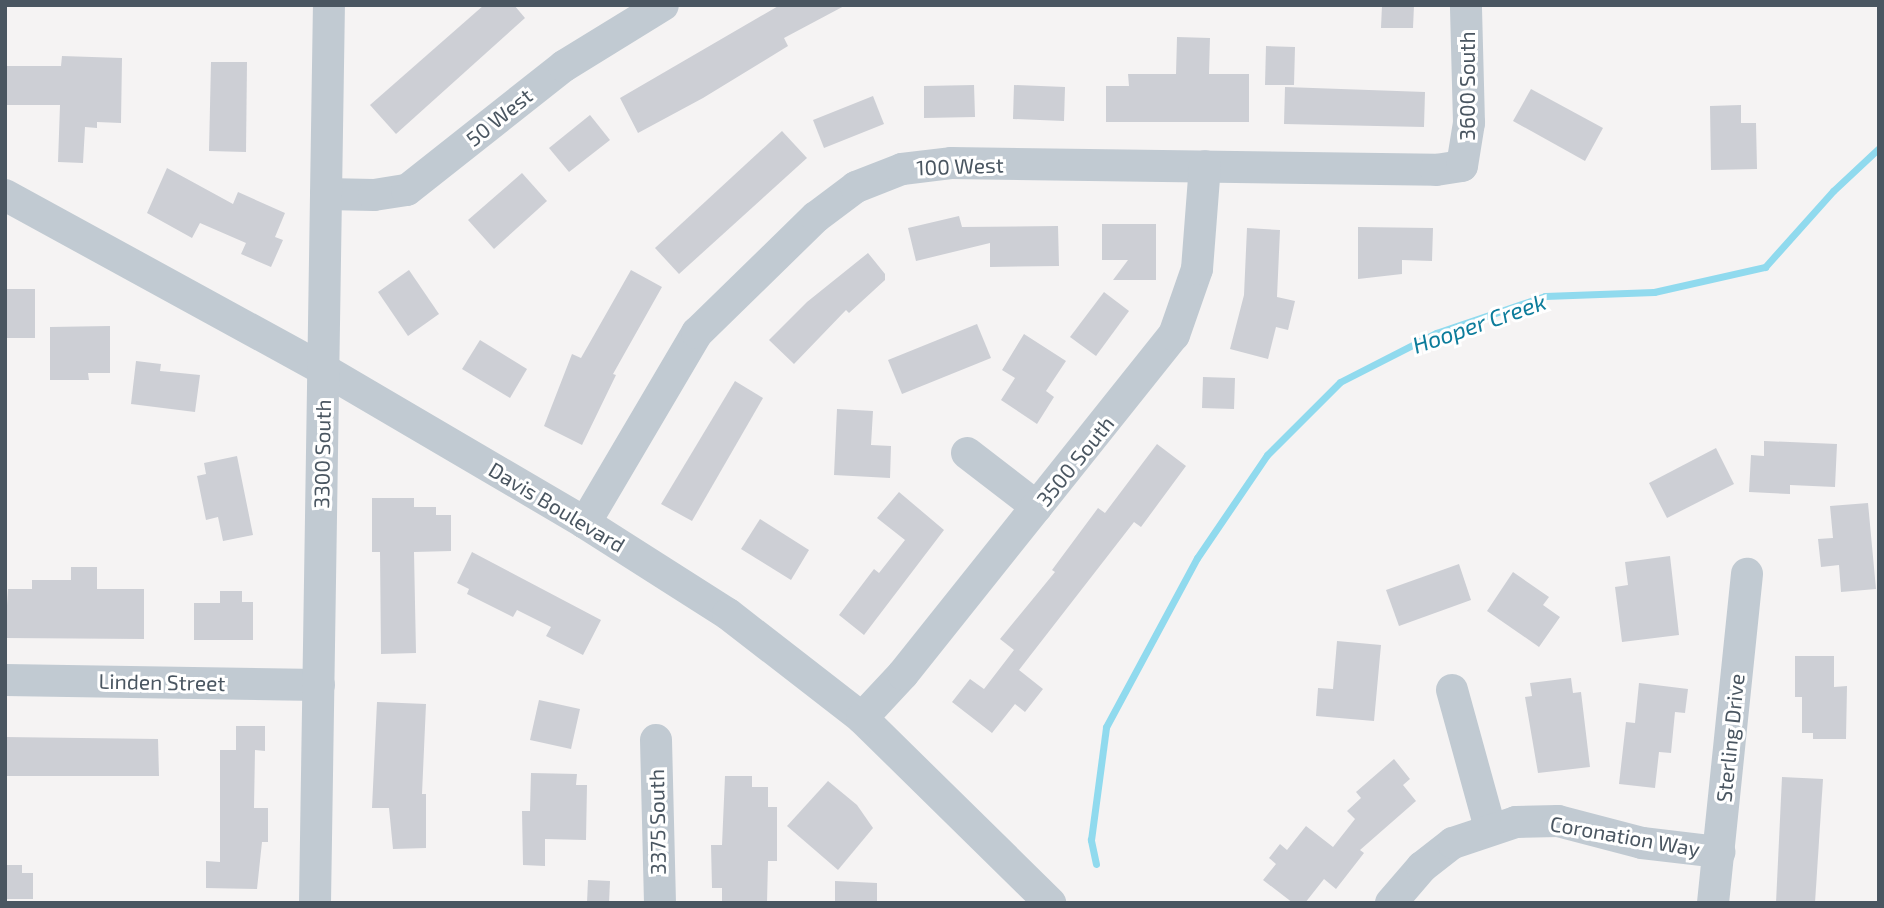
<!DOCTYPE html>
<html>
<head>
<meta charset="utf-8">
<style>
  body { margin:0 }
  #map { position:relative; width:1884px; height:908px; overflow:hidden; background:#f5f3f3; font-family:"Exo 2",sans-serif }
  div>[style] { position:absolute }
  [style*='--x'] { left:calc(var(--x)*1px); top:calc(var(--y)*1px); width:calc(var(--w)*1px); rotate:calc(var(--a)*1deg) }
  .stream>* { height:7px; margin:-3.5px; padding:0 3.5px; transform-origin:3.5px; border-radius:3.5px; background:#90daee }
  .building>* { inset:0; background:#cdcfd5 }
  .minor>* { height:32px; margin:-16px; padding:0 16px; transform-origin:16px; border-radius:16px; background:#c1cad2 }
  span { translate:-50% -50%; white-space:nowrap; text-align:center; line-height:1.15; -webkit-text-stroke:6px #fff; paint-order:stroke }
  .street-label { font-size:21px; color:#4a5661 }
  .water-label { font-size:23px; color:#0c7c9b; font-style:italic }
  .frame { position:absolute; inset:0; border:7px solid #4a5661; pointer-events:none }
</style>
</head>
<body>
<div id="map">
  <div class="stream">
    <i style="--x:1096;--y:864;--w:25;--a:-102"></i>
    <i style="--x:1091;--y:840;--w:114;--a:-82.4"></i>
    <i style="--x:1106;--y:727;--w:192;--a:-61.7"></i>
    <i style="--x:1197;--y:558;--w:125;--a:-55.8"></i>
    <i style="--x:1267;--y:455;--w:103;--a:-45"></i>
    <i style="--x:1340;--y:382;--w:108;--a:-27"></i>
    <i style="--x:1436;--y:333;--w:115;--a:-18.7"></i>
    <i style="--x:1545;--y:296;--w:109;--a:-2.1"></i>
    <i style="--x:1654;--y:292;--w:114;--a:-12.7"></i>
    <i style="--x:1765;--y:267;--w:102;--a:-48.2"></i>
    <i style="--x:1833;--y:191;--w:63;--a:-43.1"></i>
  </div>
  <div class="building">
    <i style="clip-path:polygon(484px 5px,514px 5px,525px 18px,396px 134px,370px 105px)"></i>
    <i style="clip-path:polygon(780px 5px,846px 5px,784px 38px,788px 46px,703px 98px,638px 133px,620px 98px)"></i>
    <i style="clip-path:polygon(1382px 5px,1414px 5px,1413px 28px,1381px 28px)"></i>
    <i style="clip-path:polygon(1177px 37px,1210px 38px,1209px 74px,1249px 74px,1249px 122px,1106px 122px,1106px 86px,1129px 86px,1128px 74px,1176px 74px)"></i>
    <i style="clip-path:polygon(1266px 46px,1295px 47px,1294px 85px,1265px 85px)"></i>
    <i style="clip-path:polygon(62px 56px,122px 58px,121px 123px,97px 122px,97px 128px,85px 127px,83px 163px,58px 162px,60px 105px,5px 105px,5px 66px,61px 66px)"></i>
    <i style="clip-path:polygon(211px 62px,247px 62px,246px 152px,209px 151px)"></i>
    <i style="clip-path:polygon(974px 85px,975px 117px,924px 118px,924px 86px)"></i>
    <i style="clip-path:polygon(1014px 85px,1065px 87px,1064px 121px,1013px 119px)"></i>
    <i style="clip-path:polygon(1285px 87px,1425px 92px,1424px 127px,1284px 124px)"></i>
    <i style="clip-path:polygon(1531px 89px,1603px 128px,1585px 161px,1513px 121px)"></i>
    <i style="clip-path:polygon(873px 96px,884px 124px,824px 148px,813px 120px)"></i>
    <i style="clip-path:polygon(1741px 105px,1741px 123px,1756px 123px,1757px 169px,1711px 170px,1710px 106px)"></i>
    <i style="clip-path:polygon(590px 115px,610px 140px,569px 172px,549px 148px)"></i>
    <i style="clip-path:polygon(782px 131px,807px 158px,679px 274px,655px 248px)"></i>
    <i style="clip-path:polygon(167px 168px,233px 204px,238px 192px,285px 213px,275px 237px,283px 240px,271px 267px,241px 254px,246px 243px,200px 223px,192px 238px,147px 213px)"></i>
    <i style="clip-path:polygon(522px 173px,547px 201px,494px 249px,468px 220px)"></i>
    <i style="clip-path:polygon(959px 216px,962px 227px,1058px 226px,1059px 266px,990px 267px,990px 243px,916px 261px,908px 228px)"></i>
    <i style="clip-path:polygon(1102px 224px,1156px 224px,1156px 280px,1113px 280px,1128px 260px,1102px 260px)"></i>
    <i style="clip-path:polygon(1358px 227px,1433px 228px,1432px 261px,1402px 260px,1402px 274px,1358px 279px)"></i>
    <i style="clip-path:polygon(1247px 228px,1280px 230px,1277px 297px,1295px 301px,1288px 330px,1276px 327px,1268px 359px,1230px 349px,1244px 295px)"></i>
    <i style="clip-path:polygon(868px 253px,885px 274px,885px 280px,849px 313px,846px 310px,794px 364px,769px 340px,807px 302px)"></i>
    <i style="clip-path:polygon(409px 270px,439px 314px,408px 336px,378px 292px)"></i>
    <i style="clip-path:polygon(631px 270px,662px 287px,613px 374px,616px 375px,582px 445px,544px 426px,572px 354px,581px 358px)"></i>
    <i style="clip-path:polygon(5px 289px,35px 289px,35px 338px,5px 338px)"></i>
    <i style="clip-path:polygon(1104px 292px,1129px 311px,1096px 356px,1070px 337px)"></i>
    <i style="clip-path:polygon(977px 324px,991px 358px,902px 394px,888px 360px)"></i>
    <i style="clip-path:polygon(110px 326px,110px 373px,88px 373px,89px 380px,50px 380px,50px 327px)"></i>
    <i style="clip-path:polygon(1024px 334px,1066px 361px,1046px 391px,1054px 397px,1037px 424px,1001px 400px,1015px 378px,1002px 370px)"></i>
    <i style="clip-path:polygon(480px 340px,527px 369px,510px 398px,462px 369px)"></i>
    <i style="clip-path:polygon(136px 361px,161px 364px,160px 371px,200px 375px,195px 412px,131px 404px)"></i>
    <i style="clip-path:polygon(1203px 377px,1235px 378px,1234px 409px,1202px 408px)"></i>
    <i style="clip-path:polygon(735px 381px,763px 398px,692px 521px,661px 504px)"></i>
    <i style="clip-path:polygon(837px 409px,873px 411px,871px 445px,891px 446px,890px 478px,834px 475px)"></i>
    <i style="clip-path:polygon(1764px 441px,1837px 444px,1835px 487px,1790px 485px,1790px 494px,1749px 492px,1751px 455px,1764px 456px)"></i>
    <i style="clip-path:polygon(1157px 444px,1186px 466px,1141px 527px,1134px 522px,1019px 670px,1043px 689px,1025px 712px,1015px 704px,992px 733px,952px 702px,970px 679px,984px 689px,1014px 650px,1000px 639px,1055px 572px,1052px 570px,1098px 508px,1105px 513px)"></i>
    <i style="clip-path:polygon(1716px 448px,1734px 484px,1667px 518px,1649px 483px)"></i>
    <i style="clip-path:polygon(237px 456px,253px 535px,223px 541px,218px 517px,206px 520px,197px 476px,206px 474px,204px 463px)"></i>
    <i style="clip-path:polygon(899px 492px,944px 530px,864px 635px,839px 615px,874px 569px,879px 573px,905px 540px,877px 518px)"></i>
    <i style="clip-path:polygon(372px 498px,414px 498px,414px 507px,436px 507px,436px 515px,451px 515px,451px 551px,414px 552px,416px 653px,381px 654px,380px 552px,372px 552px)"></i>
    <i style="clip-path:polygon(1868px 503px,1876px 589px,1841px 592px,1839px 565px,1821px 567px,1818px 539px,1833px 538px,1830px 506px)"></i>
    <i style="clip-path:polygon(760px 519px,809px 550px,791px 580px,741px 549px)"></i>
    <i style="clip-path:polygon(472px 552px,601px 620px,583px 655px,546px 636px,551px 627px,517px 610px,513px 617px,467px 594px,469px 589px,457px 583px)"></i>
    <i style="clip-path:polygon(1670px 556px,1679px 635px,1622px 642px,1615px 587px,1628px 585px,1625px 562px)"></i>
    <i style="clip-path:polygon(1459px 564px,1471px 600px,1399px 626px,1386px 590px)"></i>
    <i style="clip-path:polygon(71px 567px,97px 567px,97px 589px,144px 589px,144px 639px,5px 638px,8px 589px,32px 589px,32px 580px,71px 580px)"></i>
    <i style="clip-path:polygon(1513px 572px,1549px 597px,1543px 605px,1560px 617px,1539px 647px,1487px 611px)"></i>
    <i style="clip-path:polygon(220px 591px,242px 591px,242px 602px,253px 602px,253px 640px,194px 640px,194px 603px,220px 603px)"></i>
    <i style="clip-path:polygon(1337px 641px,1381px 645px,1374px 721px,1316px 716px,1318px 688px,1333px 689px)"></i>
    <i style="clip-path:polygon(1795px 656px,1834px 656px,1834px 687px,1847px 686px,1846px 739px,1813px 739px,1813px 733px,1802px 733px,1802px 697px,1795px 697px)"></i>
    <i style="clip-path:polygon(1571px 678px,1573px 693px,1581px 692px,1590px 767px,1538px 773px,1525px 697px,1532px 696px,1530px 683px)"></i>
    <i style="clip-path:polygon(1639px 683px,1688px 689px,1685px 713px,1675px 712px,1671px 753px,1659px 752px,1655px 788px,1619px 784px,1626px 722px,1635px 723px)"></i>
    <i style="clip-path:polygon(539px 700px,580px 709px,571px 749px,530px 740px)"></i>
    <i style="clip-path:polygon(377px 702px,426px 704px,422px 794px,426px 794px,426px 848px,393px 849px,389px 808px,372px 808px)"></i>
    <i style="clip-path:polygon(236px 726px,265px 726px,265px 751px,255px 750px,254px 808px,268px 808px,268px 842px,262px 842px,257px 889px,206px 888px,206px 861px,220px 862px,220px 750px,236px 750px)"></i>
    <i style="clip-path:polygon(5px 737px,158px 739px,159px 776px,5px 776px)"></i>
    <i style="clip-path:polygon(1394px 759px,1410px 779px,1403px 785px,1416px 801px,1360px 850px,1364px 853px,1336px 889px,1324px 879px,1305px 903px,1293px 903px,1263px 880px,1276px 864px,1269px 858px,1280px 844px,1287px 850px,1306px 826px,1333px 847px,1355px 819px,1347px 811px,1361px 798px,1356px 792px)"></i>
    <i style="clip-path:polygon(531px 773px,577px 774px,576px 785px,587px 785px,586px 840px,545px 839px,545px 866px,523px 865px,522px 811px,530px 811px)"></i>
    <i style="clip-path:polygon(725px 776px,752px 776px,752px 787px,768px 787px,768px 807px,777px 807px,777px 861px,768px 861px,767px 903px,722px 902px,722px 888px,712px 888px,711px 845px,722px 845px)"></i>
    <i style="clip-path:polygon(1782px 777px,1823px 779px,1815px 903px,1776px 903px)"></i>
    <i style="clip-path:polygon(828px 781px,857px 805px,873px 828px,838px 870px,787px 826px)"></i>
    <i style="clip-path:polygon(5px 865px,22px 865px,22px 873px,33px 873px,33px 899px,5px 899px)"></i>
    <i style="clip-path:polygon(588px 880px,610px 881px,609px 903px,587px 903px)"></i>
    <i style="clip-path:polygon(835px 881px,877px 883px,877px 903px,835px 903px)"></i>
  </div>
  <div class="minor">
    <i style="--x:326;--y:194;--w:48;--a:1.2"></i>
    <i style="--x:374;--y:195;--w:33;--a:-9"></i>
    <i style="--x:407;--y:190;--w:200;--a:-38.3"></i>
    <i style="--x:564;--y:66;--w:116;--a:-31.6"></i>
    <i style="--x:5;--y:195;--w:362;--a:28.7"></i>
    <i style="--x:323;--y:369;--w:304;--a:30.4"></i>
    <i style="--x:585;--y:523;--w:169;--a:32.5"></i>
    <i style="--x:728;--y:614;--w:170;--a:37.8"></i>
    <i style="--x:862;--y:718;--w:264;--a:44.5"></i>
    <i style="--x:967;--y:453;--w:88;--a:37.6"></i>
    <i style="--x:585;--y:523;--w:221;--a:-59.5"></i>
    <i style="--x:697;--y:333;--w:166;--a:-44.3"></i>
    <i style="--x:816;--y:217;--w:50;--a:-36.9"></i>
    <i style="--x:856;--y:187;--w:49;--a:-21.4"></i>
    <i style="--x:902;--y:169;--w:49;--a:-7"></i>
    <i style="--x:951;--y:163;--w:485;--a:0.8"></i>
    <i style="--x:1436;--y:170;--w:26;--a:-9"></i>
    <i style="--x:1462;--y:166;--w:44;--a:-80.8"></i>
    <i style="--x:1469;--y:123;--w:118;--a:-91.5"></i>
    <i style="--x:5;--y:680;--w:314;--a:0.9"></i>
    <i style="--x:1452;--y:690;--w:143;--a:74.6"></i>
    <i style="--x:862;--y:718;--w:60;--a:-47"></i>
    <i style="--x:903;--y:674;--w:434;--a:-51.4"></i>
    <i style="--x:1174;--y:335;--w:70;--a:-70.8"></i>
    <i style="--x:1197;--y:269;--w:103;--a:-85.6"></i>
    <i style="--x:656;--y:740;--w:163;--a:88.6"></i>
    <i style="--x:315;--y:903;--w:898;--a:-89.11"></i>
    <i style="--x:1391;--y:903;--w:48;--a:-49.3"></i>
    <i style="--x:1422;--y:867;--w:39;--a:-38"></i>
    <i style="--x:1453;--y:843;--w:66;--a:-18.4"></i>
    <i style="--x:1516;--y:822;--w:42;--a:-1.4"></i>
    <i style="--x:1558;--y:821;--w:87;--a:14.7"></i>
    <i style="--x:1642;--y:843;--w:78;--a:6.7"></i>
    <i style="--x:1713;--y:903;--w:331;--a:-84.1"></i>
  </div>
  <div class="street-label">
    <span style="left:1467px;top:86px;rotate:-90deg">3600 South</span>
    <span style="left:499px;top:117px;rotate:-39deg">50 West</span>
    <span style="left:960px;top:166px;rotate:-2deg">100 West</span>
    <span style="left:322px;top:454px;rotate:-89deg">3300 South</span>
    <span style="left:1075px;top:461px;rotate:-51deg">3500 South</span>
    <span style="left:557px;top:507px;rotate:31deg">Davis Boulevard</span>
    <span style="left:162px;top:682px;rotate:1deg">Linden Street</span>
    <span style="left:1730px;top:738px;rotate:-84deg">Sterling Drive</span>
    <span style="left:657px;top:822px;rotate:-91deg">3375 South</span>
    <span style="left:1625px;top:836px;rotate:10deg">Coronation Way</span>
  </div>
  <div class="water-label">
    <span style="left:1479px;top:323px;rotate:-19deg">Hooper Creek</span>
  </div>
  <div class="frame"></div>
</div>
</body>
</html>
